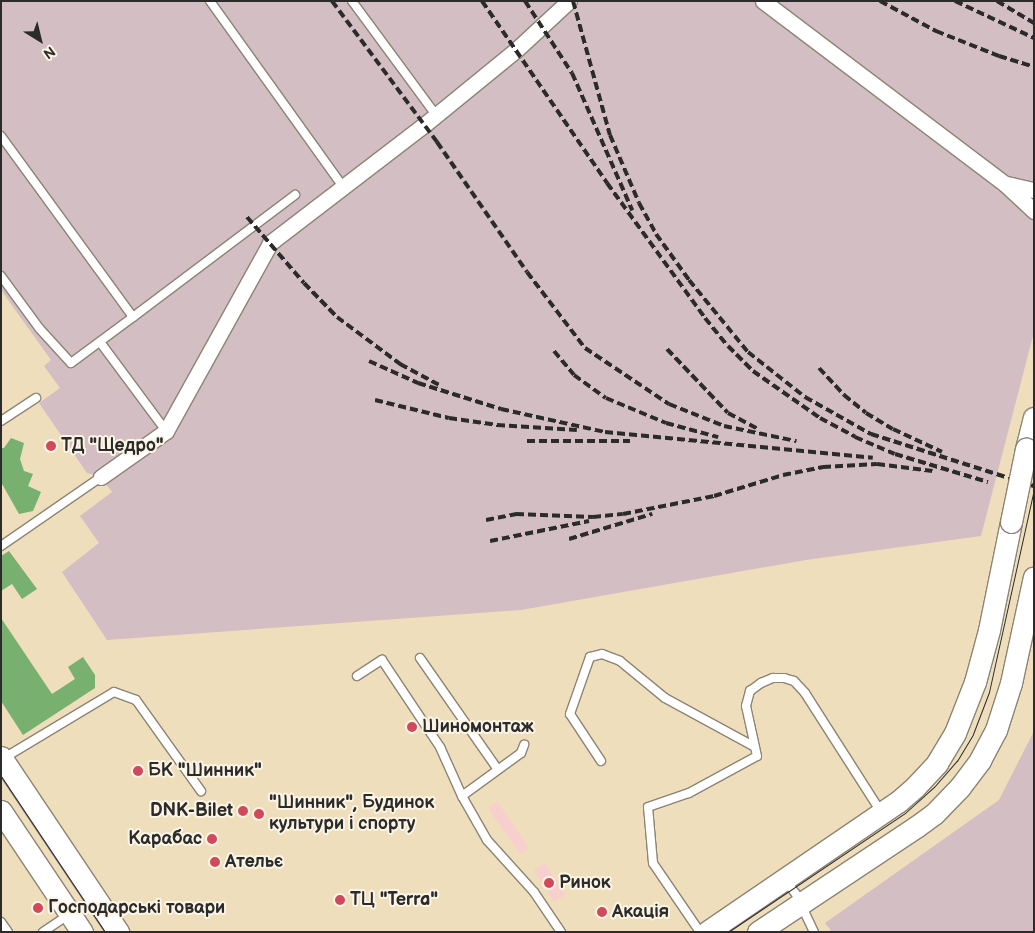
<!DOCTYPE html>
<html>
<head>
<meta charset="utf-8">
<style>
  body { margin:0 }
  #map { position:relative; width:1035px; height:933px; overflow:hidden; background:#eedebc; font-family:"Balsamiq Sans",sans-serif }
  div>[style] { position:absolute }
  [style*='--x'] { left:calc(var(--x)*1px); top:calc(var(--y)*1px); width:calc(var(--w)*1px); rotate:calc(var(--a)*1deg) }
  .built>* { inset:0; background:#f7d0cd }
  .industrial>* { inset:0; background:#d2bec3 }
  .forest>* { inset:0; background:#77b06f }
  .roads { filter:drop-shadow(1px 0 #8c8474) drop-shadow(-1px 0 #8c8474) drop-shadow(0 1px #8c8474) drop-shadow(0 -1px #8c8474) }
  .lane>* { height:8px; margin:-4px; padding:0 4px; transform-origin:4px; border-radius:4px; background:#fff }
  .street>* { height:15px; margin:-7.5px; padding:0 7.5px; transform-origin:7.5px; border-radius:7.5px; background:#fff }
  .secondary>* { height:21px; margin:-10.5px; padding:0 10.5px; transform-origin:10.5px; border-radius:10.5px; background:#fff }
  .tram>* { height:1px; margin:-0.5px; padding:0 0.5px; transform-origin:0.5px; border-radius:0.5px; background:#2b2b2b }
  .rail>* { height:4px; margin-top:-2px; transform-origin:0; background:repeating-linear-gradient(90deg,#2b2b2b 0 8px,transparent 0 12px) }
  .bridges { filter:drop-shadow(1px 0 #8c8474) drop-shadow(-1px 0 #8c8474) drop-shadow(0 1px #8c8474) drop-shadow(0 -1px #8c8474) }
  .secondary-bridge>* { height:21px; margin:-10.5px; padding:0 10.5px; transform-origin:10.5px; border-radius:10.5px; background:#fff }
  .dots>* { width:14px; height:14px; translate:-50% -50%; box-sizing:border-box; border:2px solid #fcf5e5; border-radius:50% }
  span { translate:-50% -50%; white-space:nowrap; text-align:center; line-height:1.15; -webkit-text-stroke:4px #fcf5e5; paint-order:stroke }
  .poi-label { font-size:18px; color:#2b2b2b; font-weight:700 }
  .left { translate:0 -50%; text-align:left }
  .right { translate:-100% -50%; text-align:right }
  .frame { position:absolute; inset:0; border:2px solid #2b2b2b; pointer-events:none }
  .north { position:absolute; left:15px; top:15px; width:50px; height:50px; -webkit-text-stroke:4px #fcf5e5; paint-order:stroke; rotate:144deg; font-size:14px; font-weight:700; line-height:20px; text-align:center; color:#2b2b2b }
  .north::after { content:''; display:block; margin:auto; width:18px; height:22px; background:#2b2b2b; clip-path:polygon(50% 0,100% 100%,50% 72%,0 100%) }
</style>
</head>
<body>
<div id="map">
  <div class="built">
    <i style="clip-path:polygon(497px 801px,529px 848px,520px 854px,488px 808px)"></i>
    <i style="clip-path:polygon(545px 863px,565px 895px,554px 902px,534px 870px)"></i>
  </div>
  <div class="industrial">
    <i style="clip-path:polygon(1px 1px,1034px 1px,1034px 332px,981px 536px,806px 560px,521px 610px,107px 640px,62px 572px,99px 543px,80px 516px,112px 492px,101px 477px,87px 473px,39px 403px,60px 388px,44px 366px,51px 360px,1px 290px)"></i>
    <i style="clip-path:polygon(1034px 731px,1034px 932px,832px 932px,825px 923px,999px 800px)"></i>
  </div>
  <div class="forest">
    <i style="clip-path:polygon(11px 438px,24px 443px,20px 459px,24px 471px,33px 474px,28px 486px,41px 492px,33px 511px,19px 514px,1px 482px,1px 448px,4px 448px)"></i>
    <i style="clip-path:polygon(9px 551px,37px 589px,22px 599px,12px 584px,1px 591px,1px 556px)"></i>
    <i style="clip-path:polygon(1px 618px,52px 694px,75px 679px,68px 667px,83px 657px,95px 675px,95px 688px,23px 735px,1px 701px)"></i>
  </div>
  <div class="roads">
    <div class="lane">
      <i style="--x:210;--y:1;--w:229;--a:54.4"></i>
      <i style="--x:352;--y:1;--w:142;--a:53.6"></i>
      <i style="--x:1;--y:136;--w:224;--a:53.9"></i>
      <i style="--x:133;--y:317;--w:203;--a:-37"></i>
      <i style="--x:1;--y:276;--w:64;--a:53.8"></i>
      <i style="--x:39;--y:328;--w:47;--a:47.6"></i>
      <i style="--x:71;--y:363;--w:77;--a:-36.6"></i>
      <i style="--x:100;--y:342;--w:111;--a:53.4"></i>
      <i style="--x:1;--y:421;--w:42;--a:-33.3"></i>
      <i style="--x:1;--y:546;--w:121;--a:-34.6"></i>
      <i style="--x:420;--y:658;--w:136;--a:55.1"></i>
      <i style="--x:357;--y:676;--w:30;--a:-33"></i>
      <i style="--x:382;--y:660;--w:105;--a:56.3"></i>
      <i style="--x:440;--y:747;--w:54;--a:65.8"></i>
      <i style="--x:462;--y:796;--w:51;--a:60.4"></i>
      <i style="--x:487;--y:840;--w:70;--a:47.9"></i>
      <i style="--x:534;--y:892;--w:48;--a:56"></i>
      <i style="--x:4;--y:758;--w:128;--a:-31"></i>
      <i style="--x:114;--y:692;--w:23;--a:20"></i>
      <i style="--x:136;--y:700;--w:112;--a:54.5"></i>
      <i style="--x:601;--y:761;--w:56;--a:-123.4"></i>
      <i style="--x:570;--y:714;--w:60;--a:-70.7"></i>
      <i style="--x:590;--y:657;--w:12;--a:-14"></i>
      <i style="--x:602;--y:654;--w:19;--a:21"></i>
      <i style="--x:620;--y:661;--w:58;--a:39.4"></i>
      <i style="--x:665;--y:698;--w:102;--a:28.6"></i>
      <i style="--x:462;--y:796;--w:73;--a:-36.1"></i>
      <i style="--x:521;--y:753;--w:9;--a:-69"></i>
      <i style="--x:785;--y:880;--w:18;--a:52"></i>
      <i style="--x:796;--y:894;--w:42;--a:64.7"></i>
      <i style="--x:1;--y:922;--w:12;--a:55"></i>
      <i style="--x:43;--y:932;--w:30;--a:-34"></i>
      <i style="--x:700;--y:932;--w:83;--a:-124.3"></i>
      <i style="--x:653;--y:863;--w:56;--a:-95.1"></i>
      <i style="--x:648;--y:807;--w:43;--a:-18.9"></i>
      <i style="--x:689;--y:793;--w:77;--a:-28.6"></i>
      <i style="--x:757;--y:756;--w:51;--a:-102.4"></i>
      <i style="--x:746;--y:706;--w:16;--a:-75"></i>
      <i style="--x:750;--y:691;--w:14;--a:-36"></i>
      <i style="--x:761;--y:683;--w:13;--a:-23"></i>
      <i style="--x:773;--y:678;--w:11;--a:0"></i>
      <i style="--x:784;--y:678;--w:10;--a:17"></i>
      <i style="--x:794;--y:681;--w:16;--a:47"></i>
      <i style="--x:805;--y:693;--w:141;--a:57.4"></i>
    </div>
    <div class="street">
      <i style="--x:763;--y:1;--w:303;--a:37.1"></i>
      <i style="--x:1005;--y:184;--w:40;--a:43"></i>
      <i style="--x:1007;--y:184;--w:28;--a:13"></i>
      <i style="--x:101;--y:477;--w:80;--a:-35.3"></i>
      <i style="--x:166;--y:431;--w:215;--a:-61"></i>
      <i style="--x:270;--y:243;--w:194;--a:-37.5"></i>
      <i style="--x:424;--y:125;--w:119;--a:-39.2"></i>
      <i style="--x:516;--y:50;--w:72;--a:-42.8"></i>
    </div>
    <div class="secondary">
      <i style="--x:1026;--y:449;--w:32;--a:-76"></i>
      <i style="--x:1;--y:757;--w:211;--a:56.2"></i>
      <i style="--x:1;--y:811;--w:146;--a:56.2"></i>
      <i style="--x:707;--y:932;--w:232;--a:-34.3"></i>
      <i style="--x:899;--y:801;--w:21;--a:-41"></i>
      <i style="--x:915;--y:787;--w:33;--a:-47"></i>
      <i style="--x:937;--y:763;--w:35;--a:-59"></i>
      <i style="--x:955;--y:733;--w:55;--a:-68.6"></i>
      <i style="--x:975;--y:682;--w:54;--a:-74.9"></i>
      <i style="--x:989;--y:630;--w:110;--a:-78.5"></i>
      <i style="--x:758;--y:932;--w:190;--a:-33.6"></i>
      <i style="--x:916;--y:827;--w:22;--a:-36"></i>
      <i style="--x:934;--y:814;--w:37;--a:-46"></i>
      <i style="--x:960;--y:787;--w:34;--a:-53"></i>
      <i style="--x:980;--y:760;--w:34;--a:-62"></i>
      <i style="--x:996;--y:730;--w:49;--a:-72.3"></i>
      <i style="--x:1011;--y:683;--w:108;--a:-77.8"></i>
    </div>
  </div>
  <div class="tram">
    <i style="--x:1;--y:776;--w:187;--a:56.3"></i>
    <i style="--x:728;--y:932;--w:213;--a:-33.9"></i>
    <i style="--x:905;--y:813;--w:39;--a:-42"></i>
    <i style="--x:934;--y:787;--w:35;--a:-49"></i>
    <i style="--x:957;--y:761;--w:31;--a:-59"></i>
    <i style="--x:973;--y:734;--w:45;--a:-69.1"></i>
    <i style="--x:989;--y:692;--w:208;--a:-77.5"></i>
  </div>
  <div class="rail">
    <i style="--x:332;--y:1;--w:176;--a:53.3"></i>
    <i style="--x:437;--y:142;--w:158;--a:55.3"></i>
    <i style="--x:527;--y:272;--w:96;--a:52.7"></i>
    <i style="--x:585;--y:348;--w:101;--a:33.7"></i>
    <i style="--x:669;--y:404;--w:59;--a:21.8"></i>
    <i style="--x:724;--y:426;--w:74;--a:11.8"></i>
    <i style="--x:482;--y:1;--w:221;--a:55.5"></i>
    <i style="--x:607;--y:183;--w:167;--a:54"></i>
    <i style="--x:705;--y:318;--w:36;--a:51"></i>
    <i style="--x:728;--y:346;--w:35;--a:45"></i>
    <i style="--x:753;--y:371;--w:82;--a:35"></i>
    <i style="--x:820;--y:418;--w:40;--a:28"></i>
    <i style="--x:855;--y:437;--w:43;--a:23"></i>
    <i style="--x:895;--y:454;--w:97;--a:16.8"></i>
    <i style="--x:525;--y:1;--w:86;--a:56.9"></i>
    <i style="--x:572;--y:73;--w:150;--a:66.3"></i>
    <i style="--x:573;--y:1;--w:139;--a:74.6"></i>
    <i style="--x:610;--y:135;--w:74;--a:66.9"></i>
    <i style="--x:639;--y:203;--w:35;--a:61"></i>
    <i style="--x:656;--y:234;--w:57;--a:54.3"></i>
    <i style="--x:689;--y:280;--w:93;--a:50.7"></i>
    <i style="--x:748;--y:352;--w:73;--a:38.3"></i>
    <i style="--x:805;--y:397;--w:76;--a:29.3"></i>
    <i style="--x:871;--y:434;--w:171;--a:17.7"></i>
    <i style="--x:880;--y:1;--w:64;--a:28.2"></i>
    <i style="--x:936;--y:31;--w:68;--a:21.6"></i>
    <i style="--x:999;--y:56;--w:37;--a:17"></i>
    <i style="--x:955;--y:1;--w:87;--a:25.1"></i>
    <i style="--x:997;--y:1;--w:43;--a:30.7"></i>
    <i style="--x:247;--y:217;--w:87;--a:49.2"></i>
    <i style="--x:304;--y:283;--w:47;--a:45.9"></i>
    <i style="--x:337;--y:317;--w:79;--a:36.7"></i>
    <i style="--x:400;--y:364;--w:44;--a:28.3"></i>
    <i style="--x:667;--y:349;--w:88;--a:46.4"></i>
    <i style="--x:728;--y:413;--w:34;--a:28"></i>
    <i style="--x:554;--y:351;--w:31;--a:50"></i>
    <i style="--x:574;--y:375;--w:39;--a:36"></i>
    <i style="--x:606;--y:398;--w:65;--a:22.6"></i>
    <i style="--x:666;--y:423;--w:54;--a:15.1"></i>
    <i style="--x:369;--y:361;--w:54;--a:24.2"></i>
    <i style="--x:418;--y:383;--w:87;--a:17.4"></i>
    <i style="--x:501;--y:409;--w:107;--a:12.5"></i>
    <i style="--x:605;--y:432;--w:269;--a:5.5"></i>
    <i style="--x:819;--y:368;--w:37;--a:47"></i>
    <i style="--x:844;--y:395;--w:28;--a:39"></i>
    <i style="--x:866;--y:413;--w:31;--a:31"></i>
    <i style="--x:893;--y:429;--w:54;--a:25.1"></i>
    <i style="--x:375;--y:400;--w:76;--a:13.7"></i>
    <i style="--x:449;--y:418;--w:49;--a:8.3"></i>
    <i style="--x:497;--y:425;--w:80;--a:3.6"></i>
    <i style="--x:527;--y:441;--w:103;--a:0"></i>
    <i style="--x:486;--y:520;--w:31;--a:-11"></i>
    <i style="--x:516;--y:514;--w:77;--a:2.2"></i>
    <i style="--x:593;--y:517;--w:30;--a:-6"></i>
    <i style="--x:623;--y:514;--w:93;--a:-11.2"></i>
    <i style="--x:714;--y:496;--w:72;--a:-16.9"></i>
    <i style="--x:783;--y:475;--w:41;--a:-11.3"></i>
    <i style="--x:823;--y:467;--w:54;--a:-3.2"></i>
    <i style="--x:877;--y:464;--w:56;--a:7.1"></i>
    <i style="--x:569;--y:539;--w:87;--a:-16.8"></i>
    <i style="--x:490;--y:541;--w:101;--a:-11.4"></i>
  </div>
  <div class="bridges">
    <div class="secondary-bridge">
      <i style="--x:1011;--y:522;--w:75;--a:-78.4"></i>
    </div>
  </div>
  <div class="dots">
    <i style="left:51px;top:446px;background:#d1495b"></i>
    <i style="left:412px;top:727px;background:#d1495b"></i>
    <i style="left:138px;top:771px;background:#d1495b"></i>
    <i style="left:243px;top:811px;background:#d1495b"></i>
    <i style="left:259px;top:814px;background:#d1495b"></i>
    <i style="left:212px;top:839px;background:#d1495b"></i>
    <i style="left:215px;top:862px;background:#d1495b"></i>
    <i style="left:549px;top:883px;background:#d1495b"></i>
    <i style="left:340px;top:900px;background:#d1495b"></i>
    <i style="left:38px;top:908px;background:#d1495b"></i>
    <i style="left:602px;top:912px;background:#d1495b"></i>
  </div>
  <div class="poi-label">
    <span class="left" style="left:61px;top:446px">ТД "Щедро"</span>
    <span class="left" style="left:422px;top:727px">Шиномонтаж</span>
    <span class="left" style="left:148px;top:771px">БК "Шинник"</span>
    <span class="left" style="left:269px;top:814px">"Шинник", Будинок<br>культури і спорту</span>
    <span class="right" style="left:233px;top:811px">DNK-Bilet</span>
    <span class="right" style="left:202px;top:839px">Карабас</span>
    <span class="left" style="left:225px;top:862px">Ательє</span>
    <span class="left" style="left:559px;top:883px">Ринок</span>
    <span class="left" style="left:350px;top:900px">ТЦ "Terra"</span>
    <span class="left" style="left:48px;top:908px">Господарські товари</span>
    <span class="left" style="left:612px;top:912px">Акація</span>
  </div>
  <div class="frame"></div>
  <div class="north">N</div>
</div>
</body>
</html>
